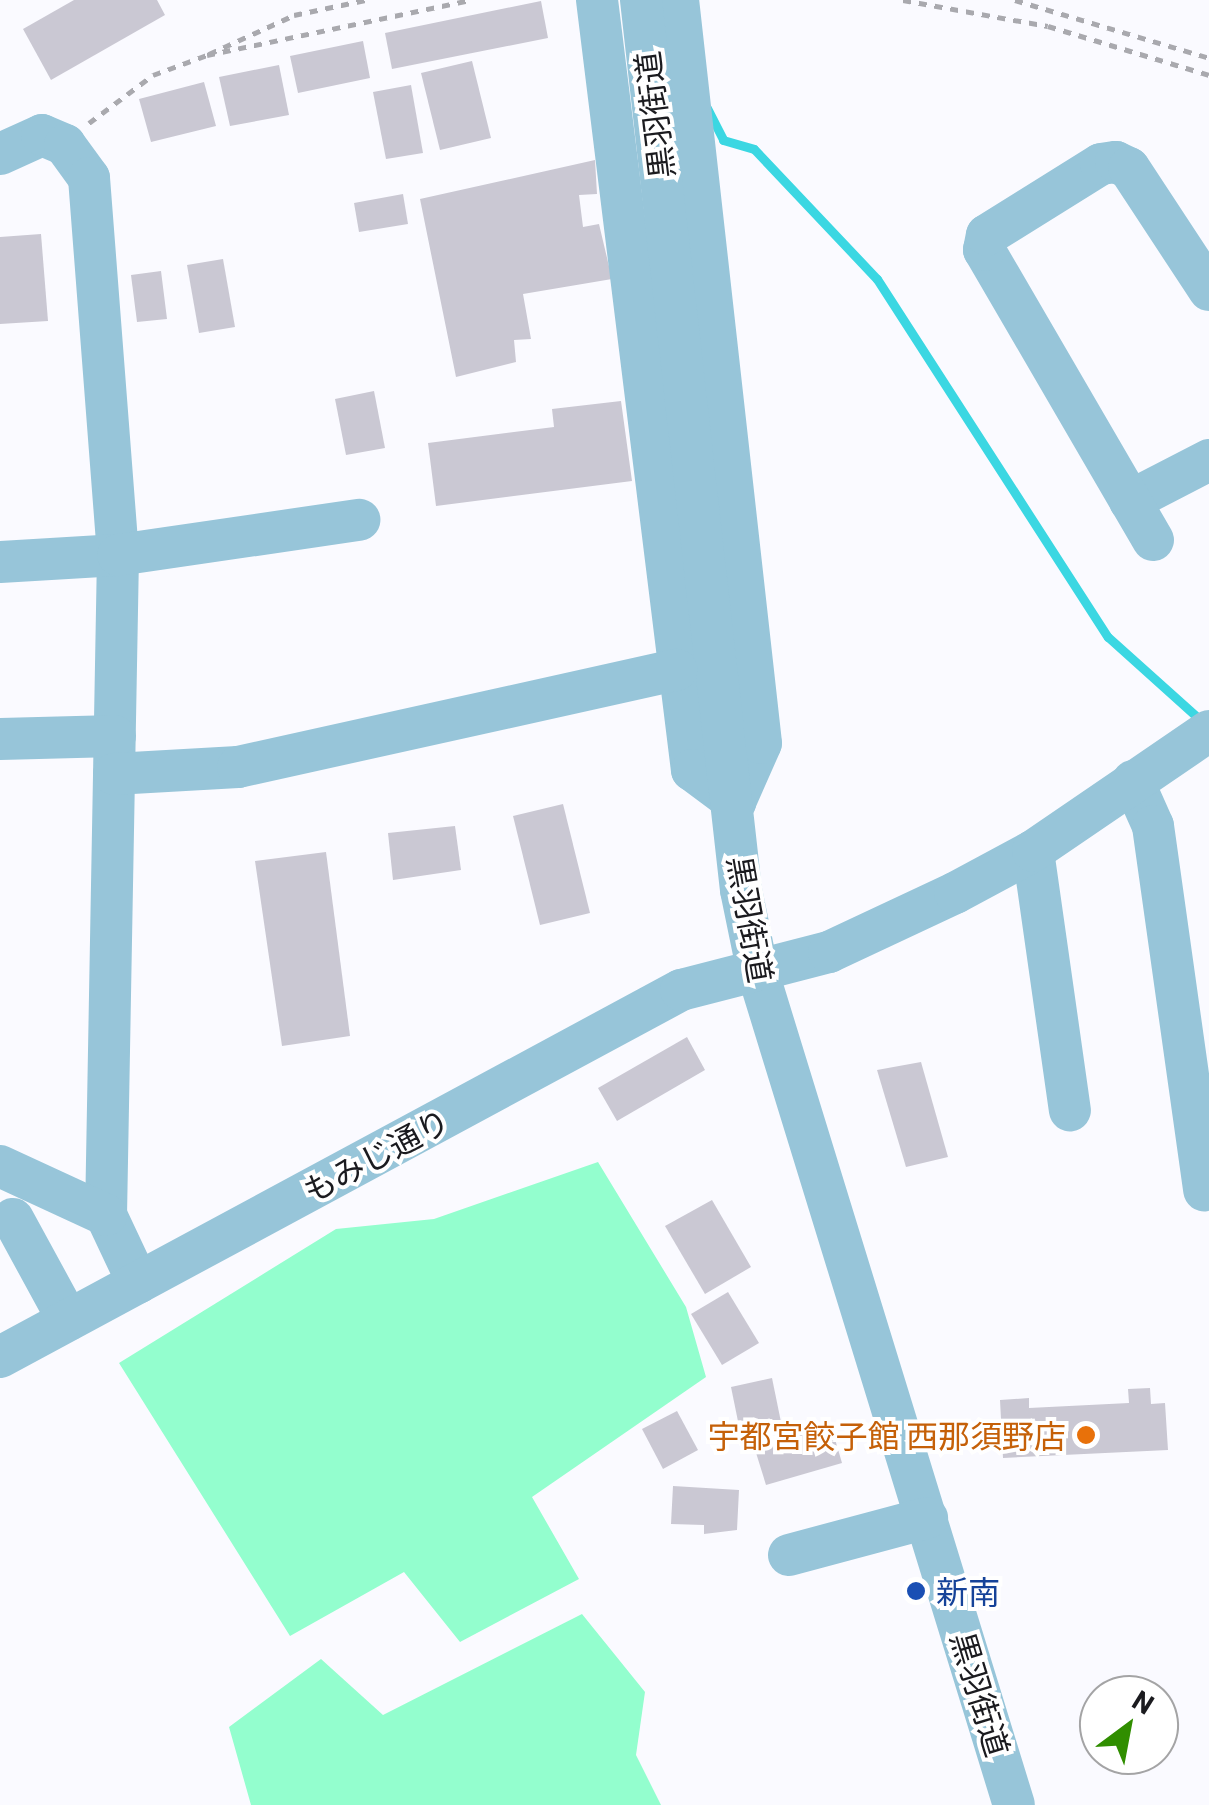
<!DOCTYPE html>
<html>
<head>
<meta charset="utf-8">
<style>
  body { margin:0 }
  #map { position:relative; width:1209px; height:1805px; overflow:hidden; background:#fafaff; font-family:Barlow,"Noto Sans JP",sans-serif }
  div>[style] { position:absolute }
  [style*='--x'] { left:calc(var(--x)*1px); top:calc(var(--y)*1px); width:calc(var(--w)*1px); rotate:calc(var(--a)*1deg) }
  .green>* { inset:0; background:#93fece }
  .stream>* { height:9px; margin:-4.5px; padding:0 4.5px; transform-origin:4.5px; border-radius:4.5px; background:#3bd7e2 }
  .building>* { inset:0; background:#cac8d3 }
  .path>* { height:5px; margin-top:-2.5px; transform-origin:0; background:repeating-linear-gradient(90deg,#a9a9ae 0 8px,transparent 0 16px) }
  .minor>* { height:42px; margin:-21px; padding:0 21px; transform-origin:21px; border-radius:21px; background:#97c5d9 }
  .dots>* { width:28px; height:28px; translate:-50% -50%; box-sizing:border-box; border:5px solid #fff; border-radius:50% }
  span { translate:-50% -50%; white-space:nowrap; text-align:center; line-height:1.15; -webkit-text-stroke:8px #fff; paint-order:stroke }
  .street-label { font-size:32px; color:#1b1b1f }
  .food-label { font-size:32px; color:#c56008 }
  .right { translate:-100% -50%; text-align:right }
  .transit-label { font-size:32px; color:#164399 }
  .left { translate:0 -50%; text-align:left }
  .north { position:absolute; left:1079px; top:1675px; width:100px; height:100px; box-sizing:border-box; background:#fff; border:2px solid #a4a4a5; border-radius:50%; rotate:32deg; font-size:28px; font-weight:700; line-height:40px; text-align:center; color:#1b1b1f }
  .north::after { content:''; display:block; margin:auto; width:35px; height:45px; background:#308e00; clip-path:polygon(50% 0,100% 100%,50% 72%,0 100%) }
</style>
</head>
<body>
<div id="map">
  <div class="green">
    <i style="clip-path:polygon(598px 1162px,686px 1307px,706px 1377px,532px 1497px,579px 1579px,460px 1642px,404px 1572px,290px 1636px,119px 1363px,336px 1229px,434px 1219px)"></i>
    <i style="clip-path:polygon(582px 1614px,645px 1692px,636px 1755px,661px 1805px,251px 1805px,229px 1727px,321px 1659px,383px 1715px)"></i>
  </div>
  <div class="stream">
    <i style="--x:707;--y:108;--w:36;--a:63"></i>
    <i style="--x:723;--y:140;--w:32;--a:16"></i>
    <i style="--x:754;--y:149;--w:179;--a:46.6"></i>
    <i style="--x:877;--y:279;--w:426;--a:57.2"></i>
    <i style="--x:1108;--y:637;--w:118;--a:41.9"></i>
  </div>
  <div class="building">
    <i style="clip-path:polygon(74px 0,157px 0,165px 15px,51px 80px,23px 29px)"></i>
    <i style="clip-path:polygon(541px 1px,548px 38px,392px 69px,385px 33px)"></i>
    <i style="clip-path:polygon(363px 41px,370px 78px,298px 93px,290px 56px)"></i>
    <i style="clip-path:polygon(472px 61px,491px 138px,440px 150px,421px 73px)"></i>
    <i style="clip-path:polygon(279px 65px,289px 115px,230px 126px,219px 77px)"></i>
    <i style="clip-path:polygon(204px 82px,216px 126px,151px 142px,139px 99px)"></i>
    <i style="clip-path:polygon(411px 85px,423px 153px,386px 159px,373px 92px)"></i>
    <i style="clip-path:polygon(595px 160px,597px 194px,579px 195px,583px 227px,599px 224px,612px 279px,523px 294px,531px 339px,514px 340px,516px 362px,456px 377px,420px 199px)"></i>
    <i style="clip-path:polygon(403px 194px,408px 224px,359px 232px,354px 203px)"></i>
    <i style="clip-path:polygon(41px 234px,48px 321px,0 324px,0 237px)"></i>
    <i style="clip-path:polygon(223px 259px,235px 327px,199px 333px,187px 265px)"></i>
    <i style="clip-path:polygon(161px 271px,167px 319px,137px 322px,131px 275px)"></i>
    <i style="clip-path:polygon(374px 391px,385px 448px,346px 455px,335px 399px)"></i>
    <i style="clip-path:polygon(621px 401px,632px 481px,436px 506px,428px 443px,554px 427px,552px 409px)"></i>
    <i style="clip-path:polygon(563px 804px,590px 913px,540px 925px,513px 816px)"></i>
    <i style="clip-path:polygon(455px 826px,461px 870px,393px 880px,388px 833px)"></i>
    <i style="clip-path:polygon(326px 852px,350px 1036px,282px 1046px,255px 861px)"></i>
    <i style="clip-path:polygon(687px 1037px,705px 1070px,617px 1121px,598px 1088px)"></i>
    <i style="clip-path:polygon(921px 1062px,948px 1157px,906px 1167px,877px 1070px)"></i>
    <i style="clip-path:polygon(712px 1200px,751px 1267px,705px 1294px,665px 1226px)"></i>
    <i style="clip-path:polygon(728px 1292px,759px 1343px,722px 1365px,691px 1314px)"></i>
    <i style="clip-path:polygon(772px 1378px,782px 1427px,741px 1436px,731px 1387px)"></i>
    <i style="clip-path:polygon(1150px 1388px,1151px 1404px,1165px 1403px,1168px 1450px,1003px 1458px,1000px 1400px,1029px 1398px,1029px 1408px,1129px 1403px,1128px 1389px)"></i>
    <i style="clip-path:polygon(677px 1411px,698px 1450px,663px 1469px,642px 1429px)"></i>
    <i style="clip-path:polygon(830px 1422px,842px 1463px,766px 1485px,753px 1443px)"></i>
    <i style="clip-path:polygon(673px 1486px,739px 1490px,737px 1530px,704px 1534px,704px 1525px,671px 1524px)"></i>
  </div>
  <div class="path">
    <i style="--x:903;--y:0;--w:147;--a:10.2"></i>
    <i style="--x:1048;--y:26;--w:168;--a:16.9"></i>
    <i style="--x:1015;--y:0;--w:202;--a:16.6"></i>
    <i style="--x:209;--y:54;--w:94;--a:-24.6"></i>
    <i style="--x:294;--y:15;--w:73;--a:-11.9"></i>
    <i style="--x:89;--y:123;--w:80;--a:-36.9"></i>
    <i style="--x:153;--y:75;--w:58;--a:-20.3"></i>
    <i style="--x:207;--y:55;--w:270;--a:-11.8"></i>
  </div>
  <div class="minor">
    <i style="--x:597;--y:0;--w:776;--a:82.97"></i>
    <i style="--x:692;--y:770;--w:54;--a:36.7"></i>
    <i style="--x:735;--y:802;--w:64;--a:-66.2"></i>
    <i style="--x:761;--y:743;--w:748;--a:-96.37"></i>
    <i style="--x:641;--y:0;--w:896;--a:83.59"></i>
    <i style="--x:741;--y:890;--w:85;--a:78.4"></i>
    <i style="--x:758;--y:973;--w:870;--a:72.9"></i>
    <i style="--x:0;--y:154;--w:46;--a:-24.3"></i>
    <i style="--x:42;--y:135;--w:25;--a:23"></i>
    <i style="--x:65;--y:145;--w:41;--a:54"></i>
    <i style="--x:89;--y:178;--w:378;--a:85.6"></i>
    <i style="--x:118;--y:555;--w:660;--a:91.04"></i>
    <i style="--x:106;--y:1215;--w:75;--a:64.8"></i>
    <i style="--x:1130;--y:501;--w:89;--a:-27.4"></i>
    <i style="--x:1153;--y:540;--w:336;--a:-120.2"></i>
    <i style="--x:984;--y:250;--w:15;--a:-79"></i>
    <i style="--x:987;--y:235;--w:134;--a:-31.9"></i>
    <i style="--x:1101;--y:164;--w:15;--a:-8"></i>
    <i style="--x:1116;--y:162;--w:14;--a:25"></i>
    <i style="--x:1129;--y:168;--w:146;--a:56.7"></i>
    <i style="--x:0;--y:562;--w:118;--a:-3.4"></i>
    <i style="--x:118;--y:555;--w:244;--a:-8.3"></i>
    <i style="--x:0;--y:739;--w:115;--a:-1.5"></i>
    <i style="--x:114;--y:774;--w:124;--a:-3.2"></i>
    <i style="--x:238;--y:767;--w:449;--a:-12.5"></i>
    <i style="--x:1133;--y:781;--w:49;--a:66"></i>
    <i style="--x:1153;--y:826;--w:368;--a:82"></i>
    <i style="--x:1033;--y:851;--w:262;--a:81.9"></i>
    <i style="--x:0;--y:1166;--w:117;--a:24.8"></i>
    <i style="--x:13;--y:1219;--w:115;--a:61.4"></i>
    <i style="--x:0;--y:1357;--w:774;--a:-28.32"></i>
    <i style="--x:681;--y:990;--w:153;--a:-14.4"></i>
    <i style="--x:829;--y:952;--w:139;--a:-25.1"></i>
    <i style="--x:955;--y:893;--w:89;--a:-28.3"></i>
    <i style="--x:1033;--y:851;--w:213;--a:-34.3"></i>
    <i style="--x:789;--y:1555;--w:143;--a:-15"></i>
  </div>
  <div class="dots">
    <i style="left:1086px;top:1435px;background:#e8710a"></i>
    <i style="left:916px;top:1591px;background:#1a4fb4"></i>
  </div>
  <div class="street-label">
    <span style="left:654px;top:115px;rotate:-97deg">黒羽街道</span>
    <span style="left:751px;top:919px;rotate:80deg">黒羽街道</span>
    <span style="left:376px;top:1155px;rotate:-28deg">もみじ通り</span>
    <span style="left:981px;top:1694px;rotate:73deg">黒羽街道</span>
  </div>
  <div class="food-label">
    <span class="right" style="left:1066px;top:1435px">宇都宮餃子館 西那須野店</span>
  </div>
  <div class="transit-label">
    <span class="left" style="left:936px;top:1591px">新南</span>
  </div>
  <div class="north">N</div>
</div>
</body>
</html>
